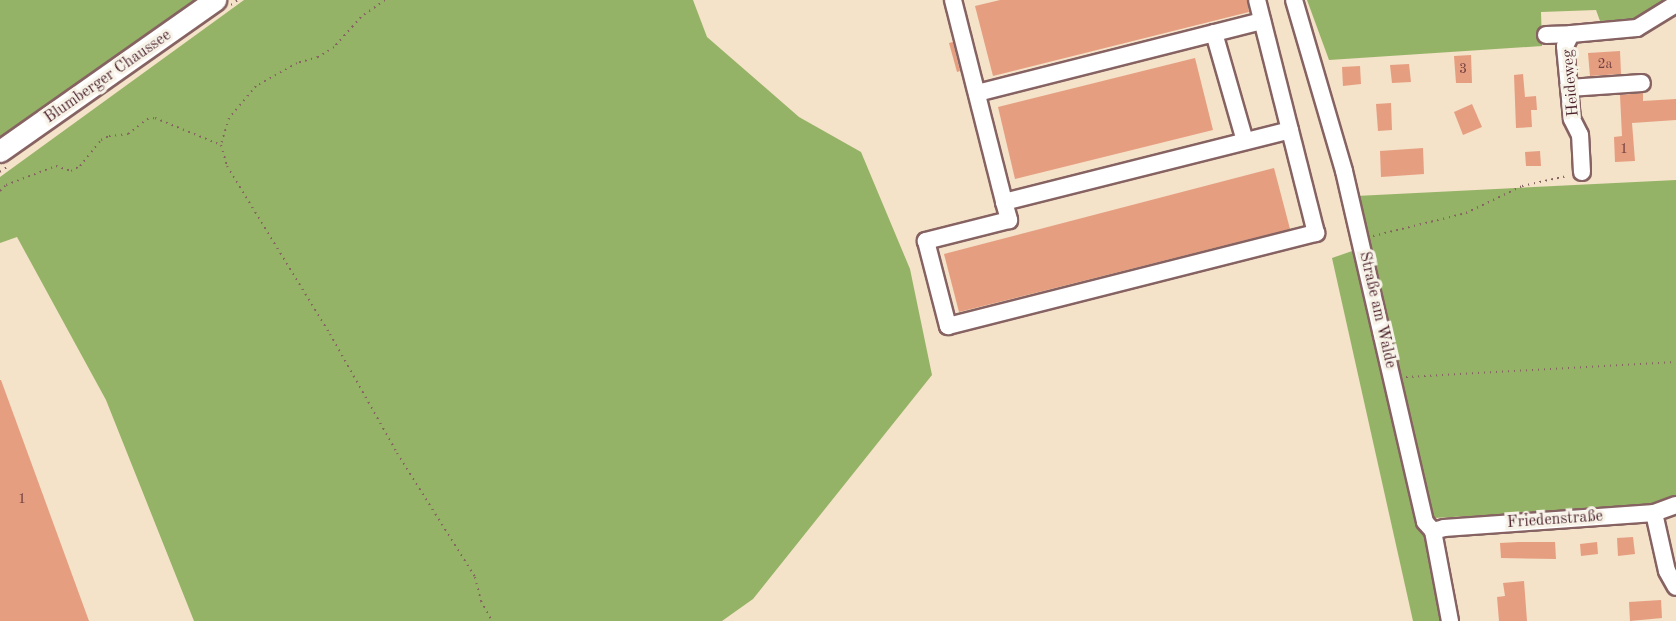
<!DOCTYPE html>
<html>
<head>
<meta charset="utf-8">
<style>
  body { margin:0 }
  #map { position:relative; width:1676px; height:621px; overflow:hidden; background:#f4e2c9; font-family:"Old Standard TT",serif }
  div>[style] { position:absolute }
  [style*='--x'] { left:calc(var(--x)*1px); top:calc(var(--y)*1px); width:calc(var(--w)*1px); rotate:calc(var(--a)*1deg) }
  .forest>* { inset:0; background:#95b366 }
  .building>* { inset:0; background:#e69e80 }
  .path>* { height:2px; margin-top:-1px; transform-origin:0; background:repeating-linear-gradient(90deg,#866362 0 1.5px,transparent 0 6px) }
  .roads { filter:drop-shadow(2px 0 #866362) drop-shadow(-2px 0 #866362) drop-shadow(0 2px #866362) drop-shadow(0 -2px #866362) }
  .minor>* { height:16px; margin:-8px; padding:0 8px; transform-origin:8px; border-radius:8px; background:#fff }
  .major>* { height:21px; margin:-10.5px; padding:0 10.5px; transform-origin:10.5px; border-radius:10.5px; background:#fff }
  span { translate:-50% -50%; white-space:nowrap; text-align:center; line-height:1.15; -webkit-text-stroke:6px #f7f3e8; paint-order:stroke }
  .number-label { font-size:14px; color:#713f40 }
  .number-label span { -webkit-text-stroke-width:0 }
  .street-label { font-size:16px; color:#4a1f2b }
</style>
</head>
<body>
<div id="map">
  <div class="forest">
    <i style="clip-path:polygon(0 0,201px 0,0 142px)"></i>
    <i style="clip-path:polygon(244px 0,693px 0,707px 37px,799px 117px,861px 152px,910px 269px,932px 375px,753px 599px,722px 621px,194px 621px,106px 400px,17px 237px,0 243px,0 177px)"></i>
    <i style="clip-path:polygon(1307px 0,1668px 0,1642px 19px,1600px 21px,1596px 10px,1541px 12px,1542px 46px,1329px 60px)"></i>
    <i style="clip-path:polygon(1676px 180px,1676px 500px,1657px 506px,1434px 518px,1356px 196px)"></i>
    <i style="clip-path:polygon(1358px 249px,1424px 523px,1444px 621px,1413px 621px,1332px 258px)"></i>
  </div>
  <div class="building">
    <i style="clip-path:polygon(1000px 0,1247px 0,1249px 12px,993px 76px,975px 6px)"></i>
    <i style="clip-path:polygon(953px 42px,960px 71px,957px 72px,949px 43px)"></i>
    <i style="clip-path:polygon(1620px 51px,1621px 74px,1590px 76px,1588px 53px)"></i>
    <i style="clip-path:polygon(1471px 55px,1472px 83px,1456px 83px,1454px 56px)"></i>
    <i style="clip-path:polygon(1195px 58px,1213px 130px,1015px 179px,998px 107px)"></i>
    <i style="clip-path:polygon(1409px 64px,1411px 82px,1392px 83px,1390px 65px)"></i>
    <i style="clip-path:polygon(1360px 66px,1361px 84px,1343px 86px,1342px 67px)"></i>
    <i style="clip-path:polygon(1523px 74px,1525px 97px,1536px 96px,1537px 110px,1531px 110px,1532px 127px,1516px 128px,1514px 75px)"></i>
    <i style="clip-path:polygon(1643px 93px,1643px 101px,1676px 99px,1676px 120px,1632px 123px,1635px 161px,1615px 162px,1614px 137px,1622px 136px,1620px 95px)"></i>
    <i style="clip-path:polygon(1391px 103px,1392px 130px,1378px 131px,1376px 104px)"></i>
    <i style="clip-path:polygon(1472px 104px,1482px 127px,1463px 135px,1454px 112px)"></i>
    <i style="clip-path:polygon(1423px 148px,1424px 174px,1381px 177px,1380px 151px)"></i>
    <i style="clip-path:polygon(1540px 151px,1541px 166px,1526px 166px,1525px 152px)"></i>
    <i style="clip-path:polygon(1274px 168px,1290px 229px,959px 312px,944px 254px)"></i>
    <i style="clip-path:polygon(0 380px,1px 380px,89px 621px,0 621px)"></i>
    <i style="clip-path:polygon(1633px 537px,1635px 554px,1618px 556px,1617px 538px)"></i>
    <i style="clip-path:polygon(1519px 542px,1555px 542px,1556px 559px,1501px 558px,1500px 543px)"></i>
    <i style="clip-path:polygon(1597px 542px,1598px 554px,1581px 556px,1580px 544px)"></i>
    <i style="clip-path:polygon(1524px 581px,1527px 621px,1499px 621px,1497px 597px,1505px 596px,1503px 583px)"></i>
    <i style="clip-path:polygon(1661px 600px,1662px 618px,1630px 621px,1629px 602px)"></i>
  </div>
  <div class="path">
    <i style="--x:385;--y:0;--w:29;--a:145"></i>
    <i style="--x:361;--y:17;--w:40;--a:132"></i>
    <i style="--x:334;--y:47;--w:19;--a:148"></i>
    <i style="--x:318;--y:57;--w:22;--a:164"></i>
    <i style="--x:297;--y:63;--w:47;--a:150.7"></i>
    <i style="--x:256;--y:86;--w:42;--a:130.2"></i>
    <i style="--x:229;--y:118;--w:28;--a:107"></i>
    <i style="--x:221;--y:145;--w:22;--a:74"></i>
    <i style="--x:227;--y:166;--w:197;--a:58.5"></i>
    <i style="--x:330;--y:334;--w:137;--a:60.6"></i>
    <i style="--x:397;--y:453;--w:146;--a:57.8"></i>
    <i style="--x:475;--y:577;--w:25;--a:76"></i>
    <i style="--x:481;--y:601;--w:23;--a:61"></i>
    <i style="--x:231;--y:5;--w:9;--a:-36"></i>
    <i style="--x:0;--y:172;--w:9;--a:-36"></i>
    <i style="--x:0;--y:191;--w:8;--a:-45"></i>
    <i style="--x:6;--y:185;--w:53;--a:-20.8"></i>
    <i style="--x:56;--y:166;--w:16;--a:18"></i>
    <i style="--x:71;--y:171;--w:10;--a:-29"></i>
    <i style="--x:80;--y:166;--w:33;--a:-51"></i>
    <i style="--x:101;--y:140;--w:9;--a:-27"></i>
    <i style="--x:109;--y:136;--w:19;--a:-6"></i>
    <i style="--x:128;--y:134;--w:24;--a:-38"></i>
    <i style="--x:147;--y:119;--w:8;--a:-7"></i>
    <i style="--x:155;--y:118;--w:71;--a:22.2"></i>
    <i style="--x:1373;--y:236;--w:96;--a:-13.9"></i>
    <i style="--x:1466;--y:213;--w:62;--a:-25.7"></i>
    <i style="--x:1522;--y:186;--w:46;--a:-12.5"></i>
    <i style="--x:1406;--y:377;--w:270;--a:-3.2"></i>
  </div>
  <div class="roads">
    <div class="minor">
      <i style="--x:953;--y:0;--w:208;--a:75.8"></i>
      <i style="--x:1004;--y:202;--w:295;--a:-14.1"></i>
      <i style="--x:1294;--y:0;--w:178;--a:73.7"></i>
      <i style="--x:1344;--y:171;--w:360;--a:77"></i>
      <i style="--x:1425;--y:522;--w:12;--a:48"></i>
      <i style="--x:1433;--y:531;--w:92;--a:79.3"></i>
      <i style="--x:1214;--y:33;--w:112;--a:74"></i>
      <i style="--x:1546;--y:35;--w:25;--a:-2"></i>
      <i style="--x:1569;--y:88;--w:73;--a:-3.9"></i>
      <i style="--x:977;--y:93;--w:294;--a:-14.2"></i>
      <i style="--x:1582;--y:172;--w:37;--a:-93"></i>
      <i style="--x:1580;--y:135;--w:18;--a:-117"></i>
      <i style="--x:1572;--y:119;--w:73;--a:-95.5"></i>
      <i style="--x:1565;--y:46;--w:13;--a:-63"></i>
      <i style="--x:1571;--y:34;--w:66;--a:-5.2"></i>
      <i style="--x:1637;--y:28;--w:46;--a:-31.6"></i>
      <i style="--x:1004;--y:202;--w:19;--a:74"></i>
      <i style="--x:1009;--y:220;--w:86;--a:165.8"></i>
      <i style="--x:926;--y:241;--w:88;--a:75.5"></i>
      <i style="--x:948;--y:326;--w:380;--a:-14.2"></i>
      <i style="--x:1316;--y:233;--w:240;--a:-104.2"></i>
      <i style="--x:1654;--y:513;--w:59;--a:77.4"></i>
      <i style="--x:1667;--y:571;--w:18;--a:61"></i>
      <i style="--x:1433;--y:531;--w:11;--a:-15"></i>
      <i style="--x:1444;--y:528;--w:211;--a:-4.1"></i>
      <i style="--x:1654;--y:513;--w:23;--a:-20"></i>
    </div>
    <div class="major">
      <i style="--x:0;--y:151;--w:263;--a:-35.1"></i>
    </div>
  </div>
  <div class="number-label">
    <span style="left:1605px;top:64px">2a</span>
    <span style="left:1463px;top:69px">3</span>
    <span style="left:1624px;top:149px">1</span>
    <span style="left:22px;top:499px">1</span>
  </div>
  <div class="street-label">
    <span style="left:108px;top:77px;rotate:-35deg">Blumberger Chaussee</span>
    <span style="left:1571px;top:83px;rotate:-95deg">Heideweg</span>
    <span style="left:1377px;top:310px;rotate:77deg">Straße am Walde</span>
    <span style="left:1555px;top:520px;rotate:-4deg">Friedenstraße</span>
  </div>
</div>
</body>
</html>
